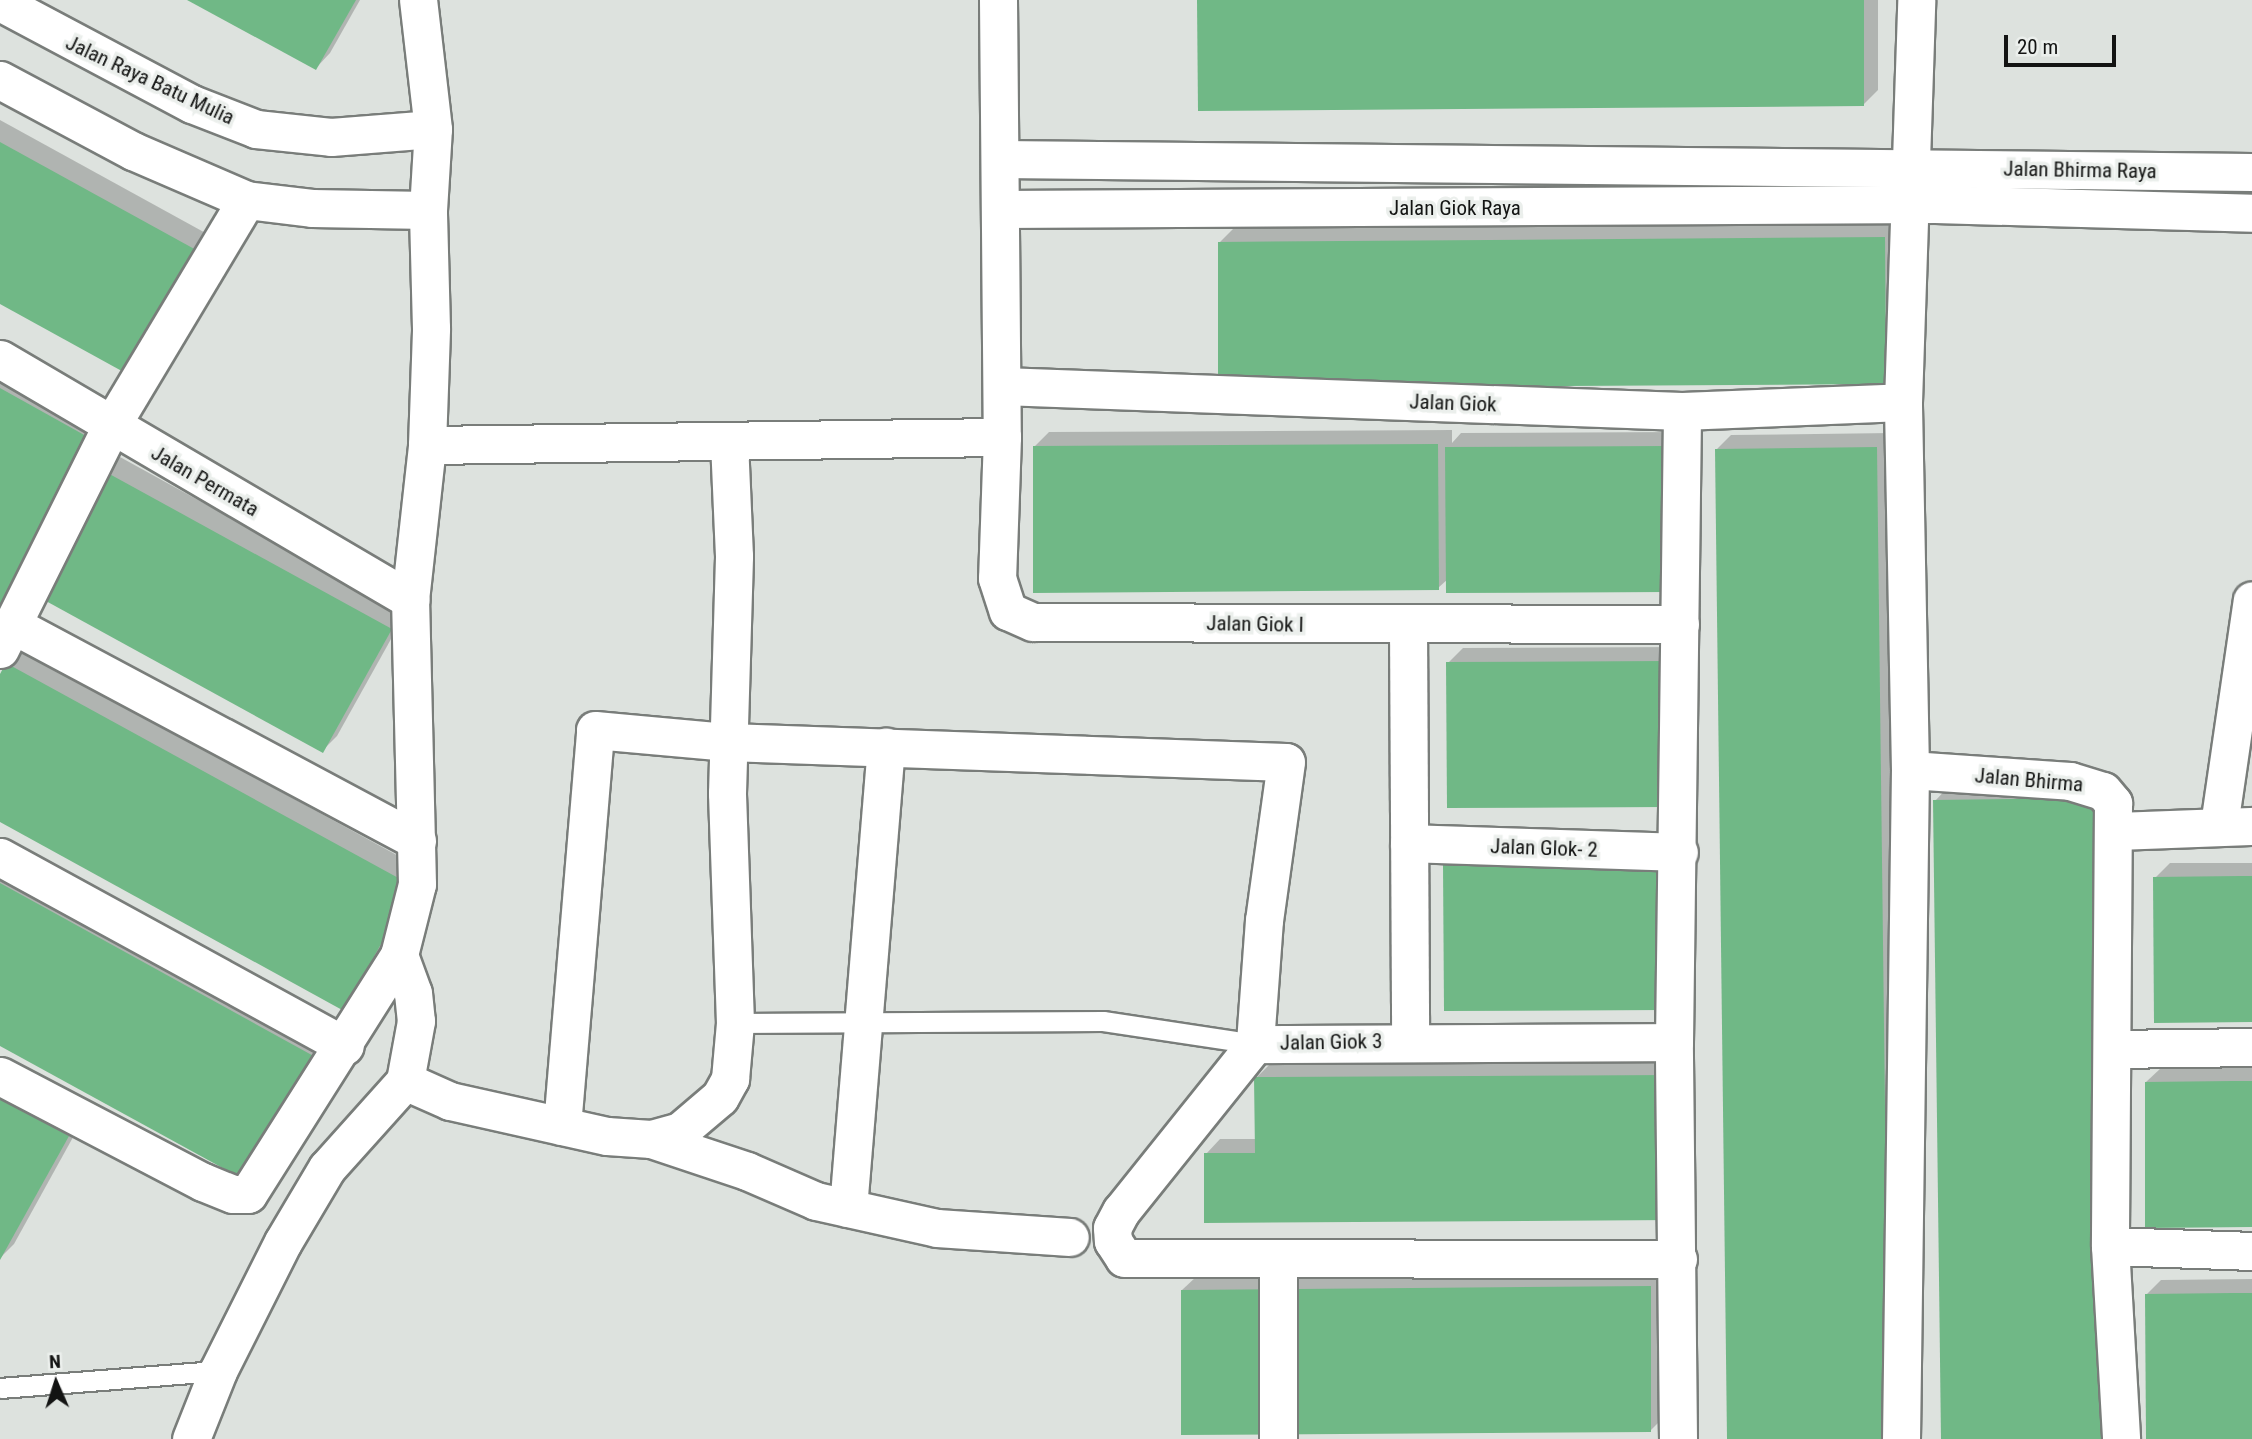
<!DOCTYPE html>
<html>
<head>
<meta charset="utf-8">
<style>
  body { margin:0 }
  #map { position:relative; width:2252px; height:1439px; overflow:hidden; background:#dde2de; font-family:"Roboto Condensed",sans-serif }
  div>[style] { position:absolute }
  [style*='--x'] { left:calc(var(--x)*1px); top:calc(var(--y)*1px); width:calc(var(--w)*1px); rotate:calc(var(--a)*1deg) }
  .shadow>* { inset:0; background:#0003 }
  .building>* { inset:0; background:#70b886 }
  .roads { filter:drop-shadow(2px 0 #797d7a) drop-shadow(-2px 0 #797d7a) drop-shadow(0 2px #797d7a) drop-shadow(0 -2px #797d7a) }
  .service>* { height:19px; margin:-9.5px; padding:0 9.5px; transform-origin:9.5px; border-radius:9.5px; background:#fff }
  .minor>* { height:37px; margin:-18.5px; padding:0 18.5px; transform-origin:18.5px; border-radius:18.5px; background:#fff }
  span { translate:-50% -50%; white-space:nowrap; text-align:center; line-height:1.15; -webkit-text-stroke:7px #ebefec; paint-order:stroke }
  .street-label { font-size:21px; color:#131413 }
  .north { position:absolute; left:21px; top:1348px; width:70px; height:70px; -webkit-text-stroke:5px #ebefec; paint-order:stroke; rotate:357deg; font-size:19px; font-weight:700; line-height:28px; text-align:center; color:#131413 }
  .north::after { content:''; display:block; margin:auto; width:24px; height:32px; background:#131413; clip-path:polygon(50% 0,100% 100%,50% 72%,0 100%) }
  .scale { position:absolute; left:2004px; top:35px; width:112px; height:32px; box-sizing:border-box; border:4px solid #131413; border-top:0; padding-left:9px; font-size:21px; line-height:24px; white-space:nowrap; color:#131413; -webkit-text-stroke:5px #ebefec; paint-order:stroke }
</style>
</head>
<body>
<div id="map">
  <div class="shadow">
    <i style="clip-path:polygon(191px 0,360px 0,330px 53px,316px 68px)"></i>
    <i style="clip-path:polygon(1199px 0,1878px 0,1878px 90px,1864px 104px)"></i>
    <i style="clip-path:polygon(0 120px,211px 236px,143px 358px,0 302px)"></i>
    <i style="clip-path:polygon(1899px 224px,1900px 367px,1219px 243px,1234px 228px)"></i>
    <i style="clip-path:polygon(0 365px,108px 426px,0 614px)"></i>
    <i style="clip-path:polygon(1452px 430px,1452px 443px,1461px 433px,1680px 432px,1681px 575px,1448px 579px,1438px 588px,1034px 447px,1049px 432px)"></i>
    <i style="clip-path:polygon(1891px 433px,1903px 1438px,1729px 1439px,1716px 450px,1731px 435px)"></i>
    <i style="clip-path:polygon(120px 457px,405px 614px,337px 736px,322px 751px,106px 472px)"></i>
    <i style="clip-path:polygon(1681px 647px,1682px 790px,1448px 663px,1463px 648px)"></i>
    <i style="clip-path:polygon(22px 650px,426px 871px,358px 994px,0 820px,0 678px)"></i>
    <i style="clip-path:polygon(2109px 784px,1942px 1439px,1935px 801px,1949px 786px)"></i>
    <i style="clip-path:polygon(1678px 850px,1664px 1008px,1444px 866px,1459px 851px)"></i>
    <i style="clip-path:polygon(0 861px,333px 1043px,250px 1181px,0 1044px)"></i>
    <i style="clip-path:polygon(2170px 863px,2252px 863px,2252px 1020px,2155px 878px)"></i>
    <i style="clip-path:polygon(1688px 1061px,1688px 1204px,1206px 1154px,1220px 1139px,1256px 1139px,1256px 1078px,1271px 1063px)"></i>
    <i style="clip-path:polygon(2252px 1067px,2252px 1225px,2146px 1082px,2161px 1068px)"></i>
    <i style="clip-path:polygon(0 1076px,82px 1121px,14px 1244px,0 1258px)"></i>
    <i style="clip-path:polygon(1665px 1272px,1665px 1416px,1651px 1430px,1182px 1290px,1197px 1276px)"></i>
    <i style="clip-path:polygon(2252px 1279px,2252px 1437px,2146px 1295px,2161px 1280px)"></i>
  </div>
  <div class="building">
    <i style="clip-path:polygon(187px 0,356px 0,316px 70px)"></i>
    <i style="clip-path:polygon(1197px 0,1864px 0,1864px 106px,1198px 111px)"></i>
    <i style="clip-path:polygon(0 142px,198px 251px,129px 375px,0 304px)"></i>
    <i style="clip-path:polygon(1885px 237px,1886px 384px,1218px 388px,1218px 242px)"></i>
    <i style="clip-path:polygon(0 388px,95px 441px,0 606px)"></i>
    <i style="clip-path:polygon(1438px 444px,1439px 590px,1033px 593px,1033px 446px)"></i>
    <i style="clip-path:polygon(1666px 446px,1667px 592px,1446px 593px,1445px 447px)"></i>
    <i style="clip-path:polygon(1877px 447px,1889px 1439px,1727px 1439px,1715px 449px)"></i>
    <i style="clip-path:polygon(104px 471px,392px 629px,323px 753px,35px 595px)"></i>
    <i style="clip-path:polygon(1667px 661px,1668px 807px,1447px 808px,1446px 662px)"></i>
    <i style="clip-path:polygon(6px 663px,413px 886px,344px 1011px,0 822px,0 674px)"></i>
    <i style="clip-path:polygon(2095px 798px,2103px 1439px,1941px 1439px,1933px 800px)"></i>
    <i style="clip-path:polygon(1664px 864px,1665px 1010px,1444px 1011px,1443px 865px)"></i>
    <i style="clip-path:polygon(2241px 876px,2252px 876px,2252px 1022px,2154px 1023px,2153px 877px)"></i>
    <i style="clip-path:polygon(0 883px,319px 1059px,250px 1183px,0 1046px)"></i>
    <i style="clip-path:polygon(1674px 1075px,1674px 1220px,1204px 1223px,1204px 1153px,1255px 1153px,1254px 1077px)"></i>
    <i style="clip-path:polygon(2233px 1081px,2252px 1081px,2252px 1227px,2145px 1228px,2145px 1082px)"></i>
    <i style="clip-path:polygon(0 1098px,69px 1136px,0 1260px)"></i>
    <i style="clip-path:polygon(1651px 1286px,1651px 1432px,1181px 1435px,1181px 1290px)"></i>
    <i style="clip-path:polygon(2233px 1293px,2252px 1293px,2252px 1439px,2146px 1439px,2145px 1294px)"></i>
  </div>
  <div class="roads">
    <div class="service">
      <i style="--x:735;--y:1023;--w:368;--a:-0.3"></i>
      <i style="--x:1103;--y:1021;--w:154;--a:8.6"></i>
      <i style="--x:0;--y:1388;--w:219;--a:-4.5"></i>
    </div>
    <div class="minor">
      <i style="--x:998;--y:0;--w:437;--a:89.5"></i>
      <i style="--x:1002;--y:437;--w:141;--a:92"></i>
      <i style="--x:997;--y:578;--w:35;--a:72"></i>
      <i style="--x:1008;--y:611;--w:27;--a:24"></i>
      <i style="--x:1033;--y:622;--w:647;--a:0.18"></i>
      <i style="--x:0;--y:2;--w:217;--a:28"></i>
      <i style="--x:192;--y:104;--w:69;--a:21.3"></i>
      <i style="--x:256;--y:129;--w:75;--a:6.1"></i>
      <i style="--x:331;--y:137;--w:102;--a:-4.5"></i>
      <i style="--x:0;--y:80;--w:151;--a:28.1"></i>
      <i style="--x:133;--y:151;--w:123;--a:23.4"></i>
      <i style="--x:246;--y:200;--w:66;--a:6.9"></i>
      <i style="--x:312;--y:208;--w:116;--a:1"></i>
      <i style="--x:1000;--y:159;--w:1252;--a:0.59"></i>
      <i style="--x:1000;--y:209;--w:935;--a:-0.31"></i>
      <i style="--x:1935;--y:204;--w:317;--a:1.6"></i>
      <i style="--x:0;--y:359;--w:476;--a:30.4"></i>
      <i style="--x:1002;--y:386;--w:680;--a:2.11"></i>
      <i style="--x:1682;--y:411;--w:221;--a:-2.3"></i>
      <i style="--x:427;--y:445;--w:575;--a:-0.8"></i>
      <i style="--x:13;--y:625;--w:458;--a:28.1"></i>
      <i style="--x:1408;--y:626;--w:415;--a:89.7"></i>
      <i style="--x:0;--y:649;--w:249;--a:-63.5"></i>
      <i style="--x:111;--y:426;--w:263;--a:-59.1"></i>
      <i style="--x:1910;--y:770;--w:160;--a:3.9"></i>
      <i style="--x:2070;--y:781;--w:34;--a:17"></i>
      <i style="--x:2103;--y:791;--w:16;--a:50"></i>
      <i style="--x:2113;--y:803;--w:443;--a:90.4"></i>
      <i style="--x:2110;--y:1246;--w:193;--a:86.7"></i>
      <i style="--x:2219;--y:825;--w:227;--a:-81.7"></i>
      <i style="--x:2115;--y:831;--w:137;--a:-2.1"></i>
      <i style="--x:1409;--y:843;--w:270;--a:1.9"></i>
      <i style="--x:0;--y:857;--w:393;--a:28.7"></i>
      <i style="--x:399;--y:955;--w:40;--a:69.8"></i>
      <i style="--x:413;--y:993;--w:28;--a:84"></i>
      <i style="--x:416;--y:1021;--w:61;--a:100.4"></i>
      <i style="--x:1674;--y:1042;--w:419;--a:179.7"></i>
      <i style="--x:1255;--y:1044;--w:214;--a:128.7"></i>
      <i style="--x:1121;--y:1211;--w:19;--a:118"></i>
      <i style="--x:1112;--y:1228;--w:13;--a:86"></i>
      <i style="--x:1113;--y:1241;--w:20;--a:57"></i>
      <i style="--x:1124;--y:1258;--w:554;--a:0.1"></i>
      <i style="--x:2112;--y:1049;--w:140;--a:-0.8"></i>
      <i style="--x:0;--y:1076;--w:229;--a:27.6"></i>
      <i style="--x:203;--y:1182;--w:32;--a:22"></i>
      <i style="--x:233;--y:1194;--w:15;--a:0"></i>
      <i style="--x:248;--y:1194;--w:283;--a:-57.7"></i>
      <i style="--x:399;--y:955;--w:73;--a:-75.8"></i>
      <i style="--x:417;--y:884;--w:284;--a:-91.4"></i>
      <i style="--x:410;--y:600;--w:156;--a:-83.7"></i>
      <i style="--x:427;--y:445;--w:117;--a:-88"></i>
      <i style="--x:431;--y:328;--w:118;--a:-91.5"></i>
      <i style="--x:428;--y:210;--w:81;--a:-86.5"></i>
      <i style="--x:433;--y:129;--w:130;--a:-96.6"></i>
      <i style="--x:562;--y:1126;--w:397;--a:-85.2"></i>
      <i style="--x:595;--y:730;--w:134;--a:5.2"></i>
      <i style="--x:728;--y:742;--w:558;--a:2.05"></i>
      <i style="--x:1286;--y:762;--w:160;--a:97.9"></i>
      <i style="--x:1264;--y:920;--w:124;--a:94.2"></i>
      <i style="--x:651;--y:1139;--w:101;--a:18.4"></i>
      <i style="--x:747;--y:1171;--w:75;--a:23.5"></i>
      <i style="--x:816;--y:1201;--w:124;--a:12.6"></i>
      <i style="--x:937;--y:1228;--w:133;--a:3.9"></i>
      <i style="--x:848;--y:1208;--w:463;--a:-85.3"></i>
      <i style="--x:2110;--y:1246;--w:142;--a:2"></i>
      <i style="--x:1278;--y:1258;--w:181;--a:90"></i>
      <i style="--x:191;--y:1439;--w:73;--a:-68.3"></i>
      <i style="--x:218;--y:1371;--w:144;--a:-63.3"></i>
      <i style="--x:283;--y:1242;--w:86;--a:-59.3"></i>
      <i style="--x:327;--y:1168;--w:117;--a:-48.1"></i>
      <i style="--x:405;--y:1081;--w:49;--a:24"></i>
      <i style="--x:450;--y:1101;--w:161;--a:12.6"></i>
      <i style="--x:607;--y:1136;--w:44;--a:3.9"></i>
      <i style="--x:651;--y:1139;--w:30;--a:-15"></i>
      <i style="--x:680;--y:1131;--w:52;--a:-40.4"></i>
      <i style="--x:720;--y:1097;--w:21;--a:-61"></i>
      <i style="--x:730;--y:1079;--w:56;--a:-84.9"></i>
      <i style="--x:735;--y:1023;--w:230;--a:-92"></i>
      <i style="--x:727;--y:793;--w:237;--a:-88.3"></i>
      <i style="--x:734;--y:556;--w:115;--a:-92.5"></i>
      <i style="--x:1678;--y:1439;--w:397;--a:-90.6"></i>
      <i style="--x:1674;--y:1042;--w:631;--a:-89.27"></i>
      <i style="--x:1901;--y:1439;--w:669;--a:-89.23"></i>
      <i style="--x:1910;--y:770;--w:368;--a:-91.1"></i>
      <i style="--x:1903;--y:402;--w:402;--a:-88.1"></i>
    </div>
  </div>
  <div class="street-label">
    <span style="left:150px;top:80px;rotate:25deg">Jalan Raya Batu Mulia</span>
    <span style="left:2080px;top:170px;rotate:1deg">Jalan Bhirma Raya</span>
    <span style="left:1455px;top:208px">Jalan Giok Raya</span>
    <span style="left:1453px;top:403px;rotate:2deg">Jalan Giok</span>
    <span style="left:205px;top:481px;rotate:30deg">Jalan Permata</span>
    <span style="left:1255px;top:624px;rotate:1deg">Jalan Giok I</span>
    <span style="left:2029px;top:780px;rotate:5deg">Jalan Bhirma</span>
    <span style="left:1544px;top:848px;rotate:2deg">Jalan Glok- 2</span>
    <span style="left:1331px;top:1042px;rotate:-1deg">Jalan Giok 3</span>
  </div>
  <div class="north">N</div>
  <div class="scale">20 m</div>
</div>
</body>
</html>
